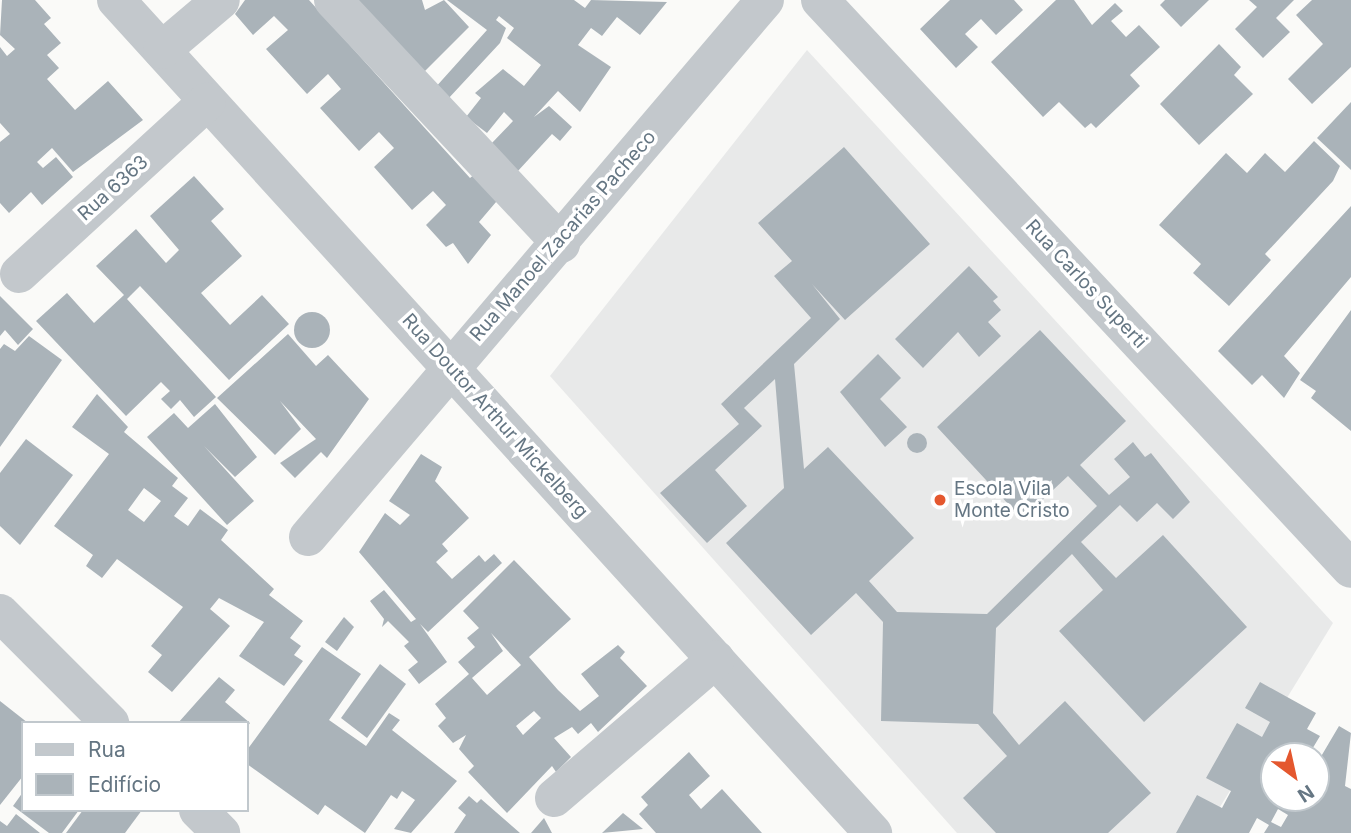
<!DOCTYPE html>
<html>
<head>
<meta charset="utf-8">
<style>
	body { margin:0 }
	#map { position:relative; width:1351px; height:833px; overflow:hidden; background:#fafaf8; font-family:Inter,sans-serif }
	div>[style] { position:absolute }
	[style*='--x'] { left:calc(var(--x)*1px); top:calc(var(--y)*1px); width:calc(var(--w)*1px); rotate:calc(var(--a)*1deg) }
	.built>* { inset:0; background:#e8e9e9 }
	.building>* { inset:0; background:#aab3b9 }
	.round { border-radius:50% }
	.minor>* { height:38px; margin:-19px; padding:0 19px; transform-origin:19px; border-radius:19px; background:#c3c8cc }
	.dots>* { width:19px; height:19px; translate:-50% -50%; box-sizing:border-box; border:4px solid #fff; border-radius:50% }
	span { translate:-50% -50%; white-space:nowrap; text-align:center; line-height:1.15; -webkit-text-stroke:7px #fff; paint-order:stroke }
	.street-label { font-size:19px; color:#657683 }
	.poi-label { font-size:19px; color:#657683 }
	.left { translate:0 -50%; text-align:left }
	.legend { position:absolute; left:21px; top:721px; width:228px; height:91px; box-sizing:border-box; background:#fff; border:2px solid #c1c8cd; margin:0; padding:9px 12px; list-style:none; font-size:21px; color:#657683 }
	.legend li { display:flex; align-items:center; gap:14px; height:35px }
	.legend b { width:35px; border:2px solid #c1c8cd }
	.north { position:absolute; left:1260px; top:742px; width:70px; height:70px; box-sizing:border-box; background:#fff; border:2px solid #c1c8cd; border-radius:50%; rotate:147deg; font-size:19px; font-weight:700; line-height:28px; text-align:center; color:#657683 }
	.north::after { content:''; display:block; margin:auto; width:24px; height:32px; background:#e4572e; clip-path:polygon(50% 0,100% 100%,50% 72%,0 100%) }
</style>
</head>
<body>
<div id="map">
	<div class="built">
		<div style="clip-path:polygon(807px 50px,1333px 623px,1204px 833px,957px 833px,550px 376px)"></div>
	</div>
	<div class="building">
		<div style="clip-path:polygon(2px 0,35px 0,51px 18px,44px 24px,61px 43px,47px 55px,59px 68px,47px 79px,75px 110px,108px 81px,143px 120px,73px 172px,52px 148px,37px 162px,43px 168px,56px 157px,73px 177px,42px 205px,31px 192px,9px 213px,0 203px,0 142px,10px 134px,0 123px,0 47px,7px 56px,15px 49px,0 35px)"></div>
		<div style="clip-path:polygon(245px 0,309px 0,470px 178px,480px 170px,502px 195px,479px 222px,491px 235px,468px 264px,453px 243px,446px 247px,426px 225px,446px 205px,433px 191px,412px 210px,374px 167px,394px 148px,379px 132px,359px 151px,320px 108px,341px 89px,328px 74px,307px 94px,266px 49px,288px 30px,274px 16px,253px 35px,235px 14px)"></div>
		<div style="clip-path:polygon(339px 0,422px 0,425px 10px,444px 0,469px 27px,424px 72px)"></div>
		<div style="clip-path:polygon(447px 0,574px 0,585px 8px,591px 0,667px 2px,640px 35px,617px 17px,602px 36px,591px 28px,578px 45px,611px 67px,580px 112px,558px 91px,534px 117px,549px 106px,572px 127px,560px 141px,552px 134px,517px 172px,490px 145px,513px 121px,504px 112px,487px 133px,466px 117px,481px 98px,475px 93px,503px 69px,524px 86px,541px 65px,507px 38px,514px 28px,499px 16px,496px 20px,506px 28px,500px 43px,447px 100px,434px 89px,487px 30px)"></div>
		<div style="clip-path:polygon(950px 0,1014px 0,1023px 10px,996px 35px,981px 19px,965px 34px,978px 47px,956px 68px,920px 29px)"></div>
		<div style="clip-path:polygon(1056px 0,1074px 0,1092px 25px,1115px 3px,1123px 11px,1111px 21px,1126px 37px,1139px 25px,1160px 47px,1130px 75px,1140px 86px,1096px 128px,1091px 123px,1085px 128px,1059px 102px,1043px 117px,991px 62px)"></div>
		<div style="clip-path:polygon(1165px 0,1209px 0,1181px 27px,1160px 5px)"></div>
		<div style="clip-path:polygon(1249px 0,1294px 0,1276px 18px,1290px 32px,1263px 58px,1235px 29px,1257px 7px)"></div>
		<div style="clip-path:polygon(1312px 0,1351px 0,1351px 67px,1312px 104px,1288px 79px,1323px 44px,1296px 15px)"></div>
		<div style="clip-path:polygon(1219px 44px,1241px 67px,1234px 75px,1253px 94px,1199px 145px,1160px 104px)"></div>
		<div style="clip-path:polygon(1351px 102px,1351px 170px,1317px 138px)"></div>
		<div style="clip-path:polygon(1314px 141px,1340px 166px,1333px 181px,1265px 254px,1271px 260px,1229px 306px,1193px 273px,1201px 264px,1159px 225px,1226px 153px,1247px 173px,1265px 153px,1285px 172px)"></div>
		<div style="clip-path:polygon(844px 147px,930px 244px,845px 320px,812px 284px,840px 319px,794px 364px,804px 469px,828px 447px,914px 538px,869px 581px,897px 612px,987px 614px,1097px 506px,1068px 476px,1022px 519px,937px 427px,1040px 330px,1126px 421px,1080px 465px,1109px 495px,1130px 477px,1114px 459px,1133px 442px,1145px 457px,1151px 453px,1190px 502px,1173px 519px,1157px 503px,1137px 522px,1120px 505px,1081px 542px,1116px 578px,1163px 535px,1247px 627px,1144px 722px,1059px 631px,1103px 590px,1072px 554px,996px 628px,993px 713px,1019px 745px,1065px 701px,1151px 793px,1108px 833px,996px 833px,963px 798px,1007px 756px,978px 724px,881px 721px,883px 622px,856px 593px,811px 635px,726px 543px,784px 488px,775px 379px,744px 408px,762px 426px,715px 470px,747px 506px,707px 543px,660px 493px,739px 424px,721px 404px,811px 318px,774px 276px,792px 261px,758px 223px)"></div>
		<div style="clip-path:polygon(194px 176px,224px 209px,211px 221px,242px 256px,201px 293px,230px 325px,262px 295px,289px 324px,229px 380px,140px 286px,127px 299px,216px 397px,194px 417px,180px 400px,171px 409px,161px 399px,170px 391px,161px 382px,126px 416px,36px 321px,67px 293px,94px 323px,124px 295px,96px 266px,136px 229px,166px 263px,179px 250px,150px 216px)"></div>
		<div style="clip-path:polygon(1351px 206px,1351px 277px,1284px 356px,1300px 373px,1284px 398px,1262px 375px,1252px 385px,1218px 351px)"></div>
		<div style="clip-path:polygon(969px 266px,998px 297px,993px 301px,1001px 310px,988px 322px,1001px 336px,979px 357px,958px 332px,923px 368px,895px 339px)"></div>
		<div style="clip-path:polygon(0 296px,33px 329px,18px 345px,5px 330px,0 336px)"></div>
		<div style="clip-path:polygon(1351px 310px,1351px 431px,1311px 398px,1316px 391px,1300px 380px)"></div>
		<div class="round" style="left:294px;top:312px;width:36px;height:36px"></div>
		<div style="clip-path:polygon(288px 334px,316px 366px,328px 355px,369px 399px,327px 458px,321px 452px,295px 478px,280px 463px,316px 439px,280px 401px,301px 429px,275px 455px,217px 398px)"></div>
		<div style="clip-path:polygon(29px 336px,62px 360px,0 447px,0 349px,4px 344px,15px 351px)"></div>
		<div style="clip-path:polygon(878px 354px,901px 378px,880px 399px,907px 427px,885px 447px,840px 392px)"></div>
		<div style="clip-path:polygon(evenodd,97px 394px,128px 427px,124px 432px,178px 478px,172px 486px,188px 498px,174px 516px,188px 526px,200px 509px,228px 530px,221px 540px,274px 589px,269px 595px,303px 621px,290px 638px,301px 646px,294px 655px,303px 661px,284px 686px,239px 656px,264px 622px,219px 598px,210px 609px,230px 626px,172px 692px,148px 672px,162px 655px,151px 646px,183px 607px,117px 559px,102px 578px,86px 566px,93px 555px,54px 526px,109px 454px,72px 427px,97px 394px,144px 488px,161px 501px,144px 522px,128px 510px,144px 488px)"></div>
		<div style="clip-path:polygon(215px 404px,257px 457px,235px 477px,204px 446px,254px 501px,227px 525px,147px 437px,174px 413px,188px 428px)"></div>
		<div class="round" style="left:907px;top:433px;width:20px;height:20px"></div>
		<div style="clip-path:polygon(26px 439px,73px 475px,20px 545px,0 526px,0 473px)"></div>
		<div style="clip-path:polygon(421px 454px,442px 467px,435px 481px,469px 518px,442px 544px,448px 551px,436px 562px,452px 579px,479px 555px,485px 562px,494px 554px,502px 563px,428px 632px,420px 624px,447px 662px,419px 684px,408px 670px,418px 662px,404px 646px,409px 642px,388px 621px,382px 627px,384px 619px,370px 601px,384px 590px,411px 622px,416px 619px,359px 552px,385px 513px,400px 525px,410px 515px,389px 501px)"></div>
		<div style="clip-path:polygon(evenodd,514px 560px,571px 619px,529px 657px,558px 690px,580px 711px,599px 696px,581px 674px,618px 645px,625px 652px,620px 658px,647px 686px,598px 732px,591px 723px,578px 734px,572px 727px,554px 738px,571px 757px,556px 772px,552px 766px,507px 813px,468px 772px,474px 766px,459px 749px,466px 735px,453px 743px,438px 726px,446px 718px,435px 704px,469px 674px,458px 662px,475px 647px,467px 638px,479px 628px,463px 611px,514px 560px,491px 633px,521px 665px,487px 695px,472px 678px,503px 651px,491px 633px,514px 560px,534px 711px,541px 718px,523px 735px,516px 726px,534px 711px)"></div>
		<div style="clip-path:polygon(344px 617px,354px 627px,337px 651px,325px 642px)"></div>
		<div style="clip-path:polygon(322px 647px,361px 674px,329px 720px,366px 746px,389px 713px,400px 720px,392px 730px,457px 781px,411px 833px,394px 829px,415px 800px,402px 791px,397px 799px,391px 795px,365px 833px,325px 805px,318px 815px,247px 764px,247px 750px)"></div>
		<div style="clip-path:polygon(380px 664px,406px 684px,367px 738px,341px 718px)"></div>
		<div style="clip-path:polygon(219px 677px,235px 690px,225px 702px,250px 723px,247px 727px,178px 723px)"></div>
		<div style="clip-path:polygon(evenodd,1260px 682px,1316px 713px,1307px 729px,1320px 736px,1308px 756px,1274px 756px,1269px 797px,1280px 804px,1284px 798px,1316px 798px,1316px 765px,1339px 726px,1351px 733px,1345px 786px,1351px 789px,1351px 833px,1264px 833px,1269px 825px,1257px 818px,1249px 833px,1176px 833px,1197px 795px,1222px 808px,1231px 791px,1206px 778px,1237px 723px,1262px 737px,1270px 722px,1245px 708px,1260px 682px,1278px 809px,1288px 815px,1281px 827px,1271px 822px,1278px 809px)"></div>
		<div style="clip-path:polygon(0 701px,28px 723px,23px 723px,23px 776px,0 805px)"></div>
		<div style="clip-path:polygon(689px 752px,710px 776px,689px 795px,701px 809px,722px 789px,762px 833px,656px 833px,639px 814px,648px 805px,641px 797px)"></div>
		<div style="clip-path:polygon(23px 792px,23px 810px,79px 810px,62px 833px,49px 833px,13px 806px)"></div>
		<div style="clip-path:polygon(469px 796px,477px 803px,481px 799px,520px 833px,454px 833px,466px 815px,458px 808px)"></div>
		<div style="clip-path:polygon(83px 810px,142px 810px,125px 833px,66px 833px)"></div>
		<div style="clip-path:polygon(623px 813px,643px 829px,602px 833px)"></div>
		<div style="clip-path:polygon(16px 814px,40px 833px,0 833px,0 821px,7px 826px)"></div>
		<div style="clip-path:polygon(544px 818px,552px 833px,531px 833px)"></div>
	</div>
	<div class="minor">
		<div style="--x:116;--y:0;--w:1126;--a:47.74"></div>
		<div style="--x:333;--y:0;--w:334;--a:46.9"></div>
		<div style="--x:820;--y:0;--w:778;--a:46.98"></div>
		<div style="--x:162;--y:50;--w:77;--a:-40.3"></div>
		<div style="--x:19;--y:274;--w:255;--a:-42.5"></div>
		<div style="--x:308;--y:537;--w:705;--a:-49.6"></div>
		<div style="--x:0;--y:613;--w:156;--a:45"></div>
		<div style="--x:554;--y:798;--w:213;--a:-40.6"></div>
		<div style="--x:198;--y:810;--w:33;--a:45"></div>
	</div>
	<div class="dots">
		<div style="left:940px;top:500px;background:#e4572e"></div>
	</div>
	<div class="street-label">
		<span style="left:113px;top:188px;rotate:-42deg">Rua 6363</span>
		<span style="left:563px;top:236px;rotate:-49deg">Rua Manoel Zacarias Pacheco</span>
		<span style="left:1086px;top:284px;rotate:47deg">Rua Carlos Superti</span>
		<span style="left:495px;top:416px;rotate:48deg">Rua Doutor Arthur Mickelberg</span>
	</div>
	<div class="poi-label">
		<span class="left" style="left:954px;top:500px">Escola Vila<br>Monte Cristo</span>
	</div>
	<ul class="legend">
	<li><b style="height:9px;background:#c3c8cc"></b>Rua</li>
	<li><b style="height:19px;background:#aab3b9"></b>Edifício</li>
	</ul>
	<div class="north">N</div>
</div>
</body>
</html>
